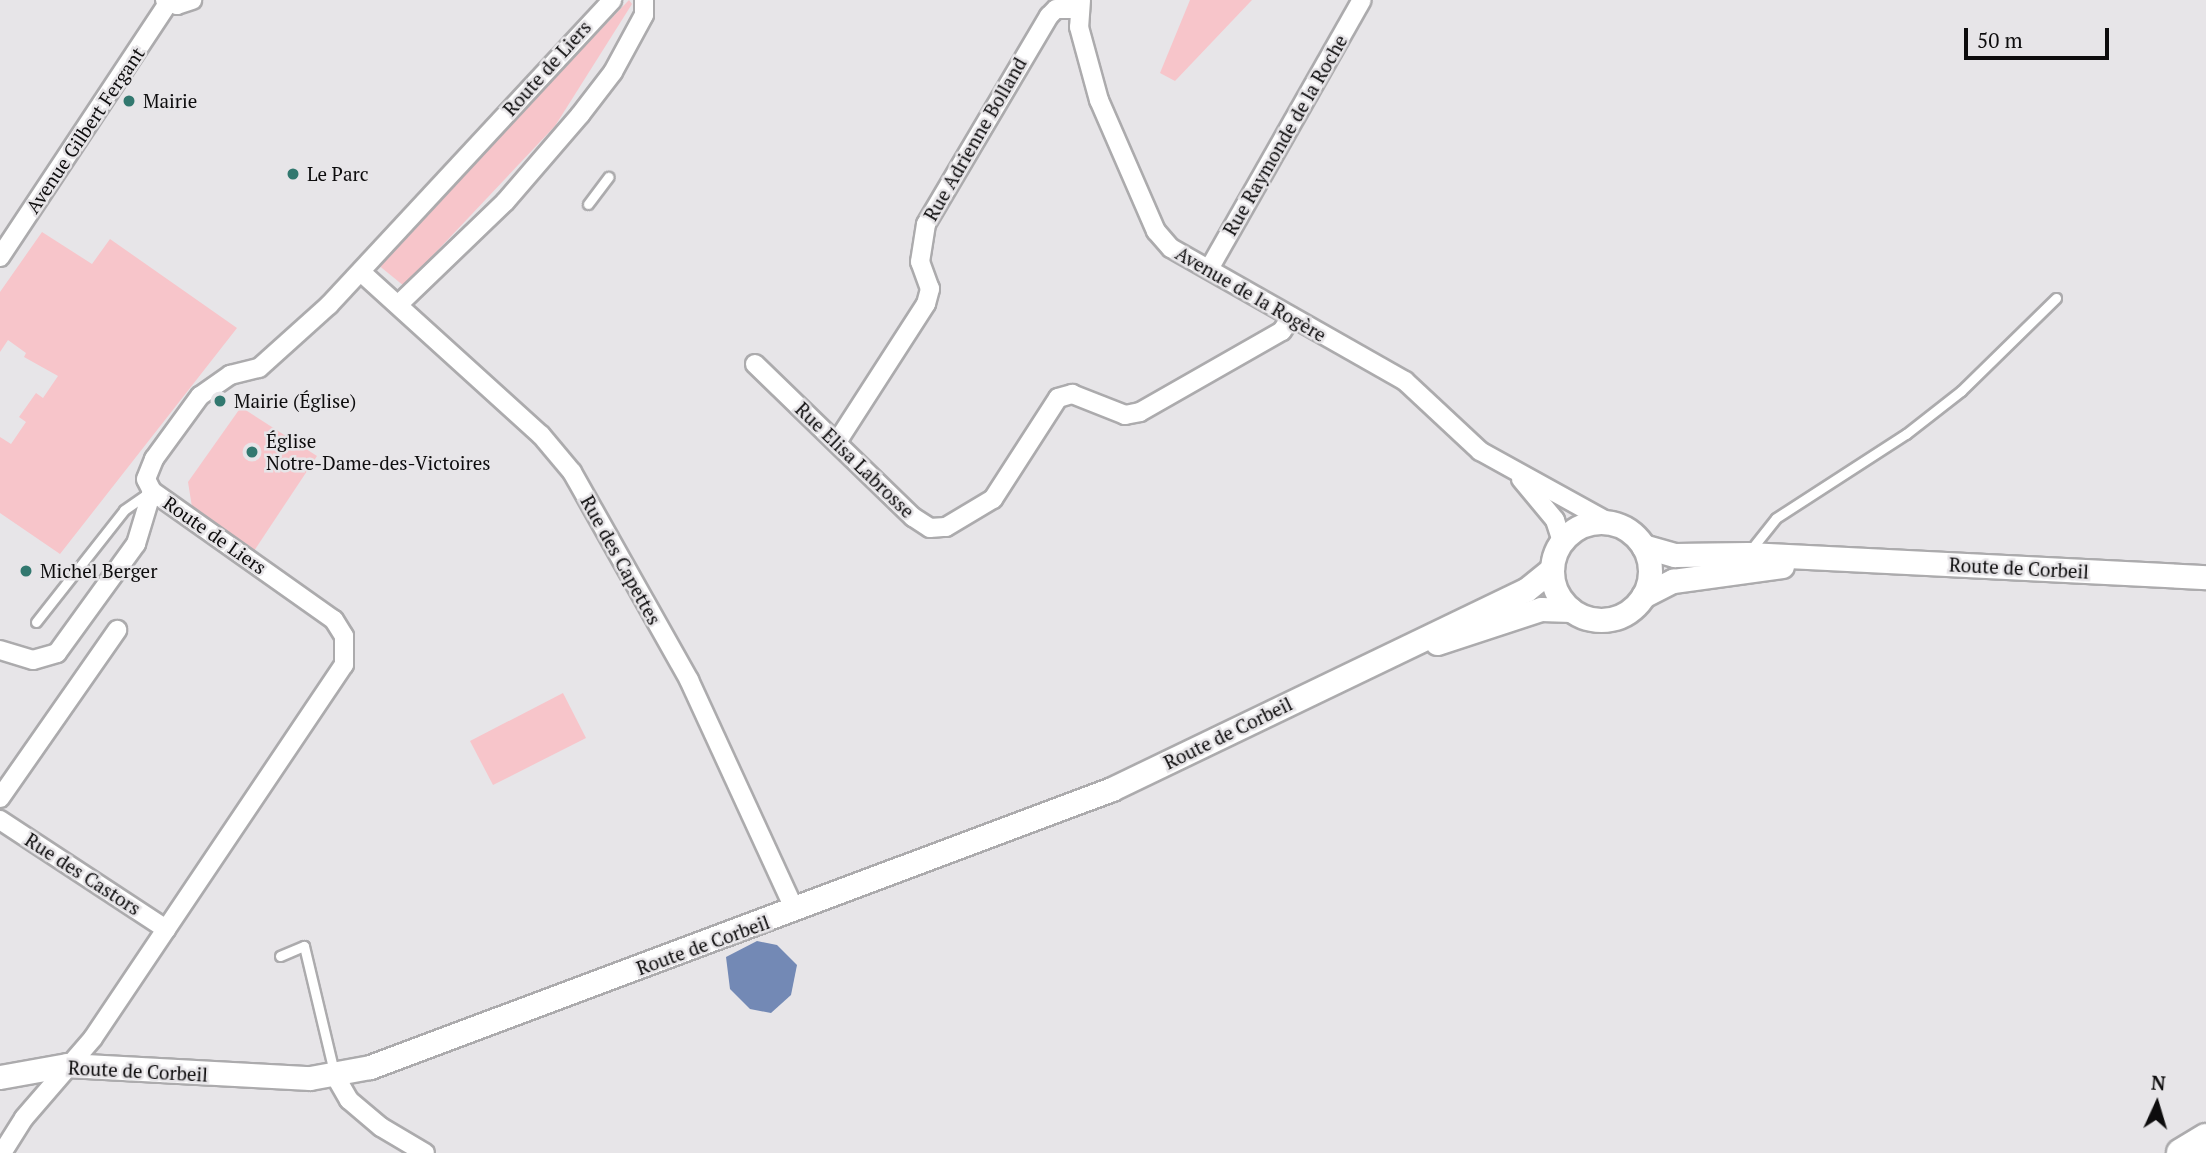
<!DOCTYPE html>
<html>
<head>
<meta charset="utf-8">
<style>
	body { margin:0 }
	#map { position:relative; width:2206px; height:1153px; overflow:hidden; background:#e7e5e8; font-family:"PT Serif",serif }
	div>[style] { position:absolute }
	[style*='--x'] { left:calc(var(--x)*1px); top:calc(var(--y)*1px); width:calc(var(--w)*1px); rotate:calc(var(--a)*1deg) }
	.green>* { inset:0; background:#f7c5ca }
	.water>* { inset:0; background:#7389b5 }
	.roads { filter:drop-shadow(2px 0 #acabad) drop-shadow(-2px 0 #acabad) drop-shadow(0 2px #acabad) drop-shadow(0 -2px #acabad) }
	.service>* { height:9px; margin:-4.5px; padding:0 4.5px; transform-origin:4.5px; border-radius:4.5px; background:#fff }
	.minor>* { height:18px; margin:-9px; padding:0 9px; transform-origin:9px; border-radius:9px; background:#fff }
	.tertiary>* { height:23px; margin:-11.5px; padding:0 11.5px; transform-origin:11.5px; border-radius:11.5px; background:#fff }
	.tertiary>.ring { margin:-11.5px; padding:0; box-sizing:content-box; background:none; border:23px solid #fff; border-radius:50% }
	.primary>* { height:28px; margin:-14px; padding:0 14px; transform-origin:14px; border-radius:14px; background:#fff }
	.dots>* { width:19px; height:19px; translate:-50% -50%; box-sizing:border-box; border:4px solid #e7e5e8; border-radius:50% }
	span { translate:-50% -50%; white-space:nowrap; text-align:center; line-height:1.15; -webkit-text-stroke:5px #e7e5e8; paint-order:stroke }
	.street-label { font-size:19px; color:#0d0c0d }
	.poi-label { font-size:19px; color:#0d0c0d }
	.left { translate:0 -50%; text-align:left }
	.north { position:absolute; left:2122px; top:1069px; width:70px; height:70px; -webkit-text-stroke:5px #e7e5e8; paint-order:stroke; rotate:4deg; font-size:19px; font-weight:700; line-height:28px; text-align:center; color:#0d0c0d }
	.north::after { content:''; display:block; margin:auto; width:24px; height:32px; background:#0d0c0d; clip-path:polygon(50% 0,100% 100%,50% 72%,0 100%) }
	.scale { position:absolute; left:1964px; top:28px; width:145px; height:32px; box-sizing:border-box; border:4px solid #0d0c0d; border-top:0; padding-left:9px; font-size:21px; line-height:24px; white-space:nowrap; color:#0d0c0d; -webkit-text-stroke:5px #e7e5e8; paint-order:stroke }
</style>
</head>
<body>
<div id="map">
	<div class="green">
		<div style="clip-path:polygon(629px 0,632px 4px,555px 126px,404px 286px,377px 264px)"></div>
		<div style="clip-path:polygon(1190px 0,1252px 0,1175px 81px,1160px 73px)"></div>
		<div style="clip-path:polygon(42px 232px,92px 264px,110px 239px,237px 328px,60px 554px,0 513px,0 437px,11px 444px,26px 422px,19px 417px,36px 393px,43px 398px,58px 376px,24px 357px,26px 353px,8px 340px,0 352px,0 292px)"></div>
		<div style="clip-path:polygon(241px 407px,317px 456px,254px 551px,192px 507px,188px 482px)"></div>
		<div style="clip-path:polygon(563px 693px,586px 738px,493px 785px,470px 741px)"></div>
	</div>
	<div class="water">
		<div style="clip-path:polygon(757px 941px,777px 945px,797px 965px,791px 995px,771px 1013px,750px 1009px,730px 989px,726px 957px)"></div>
	</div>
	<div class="roads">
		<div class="service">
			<div style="--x:588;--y:204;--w:34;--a:-53"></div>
			<div style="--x:1749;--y:552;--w:43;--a:-51.5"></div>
			<div style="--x:1776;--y:518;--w:155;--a:-32.9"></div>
			<div style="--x:1906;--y:434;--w:70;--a:-38"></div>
			<div style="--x:1961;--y:391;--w:133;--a:-44.4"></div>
			<div style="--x:36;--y:622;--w:142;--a:-51.8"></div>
			<div style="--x:124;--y:510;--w:33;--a:-35"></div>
			<div style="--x:280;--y:956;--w:26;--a:-23"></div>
			<div style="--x:304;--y:946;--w:130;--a:76.6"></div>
		</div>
		<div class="minor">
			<div style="--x:165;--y:0;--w:13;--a:23"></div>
			<div style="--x:177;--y:5;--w:16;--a:-18"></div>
			<div style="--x:1081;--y:0;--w:27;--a:94"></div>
			<div style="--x:1079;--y:27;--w:76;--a:74.7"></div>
			<div style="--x:1099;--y:100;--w:143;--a:66.5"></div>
			<div style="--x:1156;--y:231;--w:23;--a:49"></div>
			<div style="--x:1171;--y:248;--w:269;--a:29.6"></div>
			<div style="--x:1405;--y:381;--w:103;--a:43"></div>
			<div style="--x:1480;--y:451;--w:149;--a:29"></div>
			<div style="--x:0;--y:257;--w:305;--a:-56.5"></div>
			<div style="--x:1209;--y:269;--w:309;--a:-60.4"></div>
			<div style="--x:361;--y:272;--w:243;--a:42.2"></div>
			<div style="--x:541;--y:435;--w:48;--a:50"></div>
			<div style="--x:572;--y:472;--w:239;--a:60.6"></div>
			<div style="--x:689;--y:680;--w:253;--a:65.3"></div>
			<div style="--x:400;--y:303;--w:146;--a:-43.9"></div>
			<div style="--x:505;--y:202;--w:115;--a:-49.2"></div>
			<div style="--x:580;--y:115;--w:54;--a:-52.5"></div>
			<div style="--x:613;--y:72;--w:65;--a:-61.5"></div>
			<div style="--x:644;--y:15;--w:15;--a:-90"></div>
			<div style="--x:755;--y:364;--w:220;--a:44.1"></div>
			<div style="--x:913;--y:517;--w:20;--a:33"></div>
			<div style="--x:930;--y:528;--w:16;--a:-4"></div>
			<div style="--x:946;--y:527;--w:55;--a:-30.8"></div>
			<div style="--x:993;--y:499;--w:120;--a:-57.2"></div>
			<div style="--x:1058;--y:398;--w:15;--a:-16"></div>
			<div style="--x:1072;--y:394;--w:57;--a:21.6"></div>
			<div style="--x:1125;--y:415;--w:15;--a:-11"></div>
			<div style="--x:1140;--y:412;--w:163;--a:-29.7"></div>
			<div style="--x:1282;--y:331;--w:17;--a:-57"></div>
			<div style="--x:837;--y:442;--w:164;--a:-57.2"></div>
			<div style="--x:926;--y:304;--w:16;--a:-75"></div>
			<div style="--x:930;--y:289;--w:29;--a:-110"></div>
			<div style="--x:920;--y:262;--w:38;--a:-81"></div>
			<div style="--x:926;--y:224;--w:242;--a:-59.4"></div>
			<div style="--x:1049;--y:16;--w:10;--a:-45"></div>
			<div style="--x:1056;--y:9;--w:23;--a:0"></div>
			<div style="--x:1521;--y:479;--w:53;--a:50.3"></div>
			<div style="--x:1555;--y:520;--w:22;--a:72"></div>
			<div style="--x:0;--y:650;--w:34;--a:17"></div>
			<div style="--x:33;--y:660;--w:25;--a:-16"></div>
			<div style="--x:57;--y:653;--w:135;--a:-54.1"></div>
			<div style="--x:136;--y:544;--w:55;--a:-73.2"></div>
			<div style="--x:0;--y:798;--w:205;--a:-55.1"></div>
			<div style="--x:0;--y:820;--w:199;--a:33.3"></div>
			<div style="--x:334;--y:1074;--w:30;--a:60"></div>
			<div style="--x:349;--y:1100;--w:42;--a:40.2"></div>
			<div style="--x:381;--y:1127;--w:51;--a:30.6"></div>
			<div style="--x:2;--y:1153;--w:41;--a:-57.8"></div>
			<div style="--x:24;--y:1118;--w:106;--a:-49.2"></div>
			<div style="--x:93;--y:1038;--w:450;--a:-56.1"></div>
			<div style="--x:344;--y:665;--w:29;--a:-90"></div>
			<div style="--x:344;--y:636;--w:19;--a:-122"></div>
			<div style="--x:334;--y:620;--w:223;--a:-144.7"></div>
			<div style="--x:152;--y:491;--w:13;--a:-117"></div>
			<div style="--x:146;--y:479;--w:22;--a:-68"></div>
			<div style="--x:154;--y:459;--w:78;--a:-53.9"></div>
			<div style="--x:200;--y:396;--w:37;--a:-35"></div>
			<div style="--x:230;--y:375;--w:30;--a:-14"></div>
			<div style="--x:259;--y:368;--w:94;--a:-42"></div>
			<div style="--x:329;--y:305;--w:416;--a:-47.1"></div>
		</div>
		<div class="tertiary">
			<div class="ring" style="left:1552px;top:522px;width:75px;height:75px"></div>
			<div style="--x:1643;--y:546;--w:33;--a:16"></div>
			<div style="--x:1675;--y:555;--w:73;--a:-0.8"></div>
			<div style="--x:1748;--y:554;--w:459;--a:2.9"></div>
			<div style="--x:1643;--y:596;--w:34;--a:-27"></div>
			<div style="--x:1673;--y:581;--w:110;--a:-7.8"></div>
			<div style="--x:1437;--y:643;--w:109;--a:-18.1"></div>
			<div style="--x:1541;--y:609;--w:30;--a:2"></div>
			<div style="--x:0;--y:1077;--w:68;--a:-10.2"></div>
			<div style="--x:67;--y:1065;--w:243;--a:3.1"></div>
			<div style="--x:310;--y:1078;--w:61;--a:-10.4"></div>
			<div style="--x:370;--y:1067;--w:792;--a:-20.54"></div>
			<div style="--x:1112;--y:789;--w:459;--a:-25.7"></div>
			<div style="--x:1526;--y:590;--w:33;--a:-39"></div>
		</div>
		<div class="primary">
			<div style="--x:2181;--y:1153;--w:29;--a:-31"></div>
		</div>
	</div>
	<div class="dots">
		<div style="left:129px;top:101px;background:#32786f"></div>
		<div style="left:293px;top:174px;background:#32786f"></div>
		<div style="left:220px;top:401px;background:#32786f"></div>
		<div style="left:252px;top:452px;background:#32786f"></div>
		<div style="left:26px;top:571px;background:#32786f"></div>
	</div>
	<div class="street-label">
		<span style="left:547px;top:68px;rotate:-48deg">Route de Liers</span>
		<span style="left:85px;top:130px;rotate:-56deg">Avenue Gilbert Fergant</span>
		<span style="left:1285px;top:135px;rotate:-60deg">Rue Raymonde de la Roche</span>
		<span style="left:975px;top:139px;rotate:-60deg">Rue Adrienne Bolland</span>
		<span style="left:1251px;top:294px;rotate:30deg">Avenue de la Rogère</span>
		<span style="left:855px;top:460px;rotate:44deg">Rue Elisa Labrosse</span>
		<span style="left:215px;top:535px;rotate:35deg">Route de Liers</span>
		<span style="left:621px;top:560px;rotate:61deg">Rue des Capettes</span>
		<span style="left:2019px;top:568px;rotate:3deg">Route de Corbeil</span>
		<span style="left:1228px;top:733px;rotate:-26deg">Route de Corbeil</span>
		<span style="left:83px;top:874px;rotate:33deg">Rue des Castors</span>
		<span style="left:703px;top:945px;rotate:-20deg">Route de Corbeil</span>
		<span style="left:138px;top:1071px;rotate:3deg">Route de Corbeil</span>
	</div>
	<div class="poi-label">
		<span class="left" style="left:143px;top:101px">Mairie</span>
		<span class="left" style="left:307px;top:174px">Le Parc</span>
		<span class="left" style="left:234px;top:401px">Mairie (Église)</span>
		<span class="left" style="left:266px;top:452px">Église<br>Notre-Dame-des-Victoires</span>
		<span class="left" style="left:40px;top:571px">Michel Berger</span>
	</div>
	<div class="north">N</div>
	<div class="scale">50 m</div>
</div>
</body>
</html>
